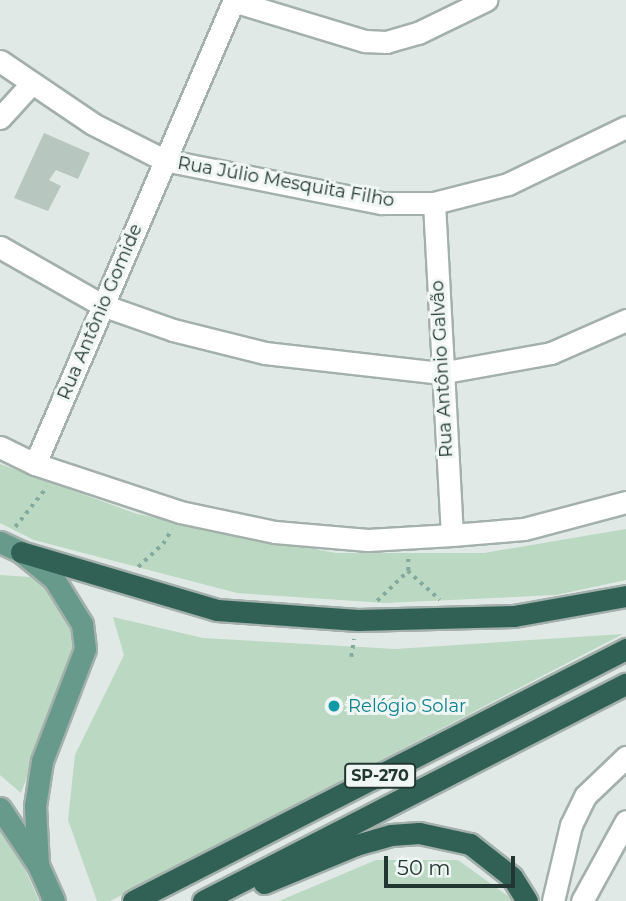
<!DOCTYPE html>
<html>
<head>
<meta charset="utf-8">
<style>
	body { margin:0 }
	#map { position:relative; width:626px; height:901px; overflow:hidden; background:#e0e9e5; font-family:Montserrat,sans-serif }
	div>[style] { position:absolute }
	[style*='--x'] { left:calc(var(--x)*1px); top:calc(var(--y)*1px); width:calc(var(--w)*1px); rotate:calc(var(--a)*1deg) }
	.green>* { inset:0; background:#bad8c2 }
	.building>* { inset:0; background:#b8c6c0 }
	.path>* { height:3.5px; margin-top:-1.75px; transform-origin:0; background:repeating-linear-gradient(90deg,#83aa9c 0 3.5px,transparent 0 8.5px) }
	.roads { filter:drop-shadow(2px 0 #a3b0ab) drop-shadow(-2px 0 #a3b0ab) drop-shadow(0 2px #a3b0ab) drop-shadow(0 -2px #a3b0ab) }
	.minor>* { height:21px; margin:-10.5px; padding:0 10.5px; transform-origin:10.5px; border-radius:10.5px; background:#fff }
	.major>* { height:21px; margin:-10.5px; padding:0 10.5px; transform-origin:10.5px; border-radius:10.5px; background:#689a8c }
	.highway>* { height:21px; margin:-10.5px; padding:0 10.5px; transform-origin:10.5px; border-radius:10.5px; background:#316155 }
	.dots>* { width:19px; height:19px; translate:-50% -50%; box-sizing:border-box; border:4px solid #f0f6f3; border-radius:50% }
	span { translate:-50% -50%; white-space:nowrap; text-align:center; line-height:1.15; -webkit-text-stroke:6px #f0f6f3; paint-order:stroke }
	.shield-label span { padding:2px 5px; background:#f0f6f3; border:2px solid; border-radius:5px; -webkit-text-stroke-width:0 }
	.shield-label { font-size:16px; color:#223731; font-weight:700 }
	.street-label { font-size:18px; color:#223731 }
	.culture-label { font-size:18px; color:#0d838f }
	.left { translate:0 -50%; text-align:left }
	.scale { position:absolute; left:384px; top:856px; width:131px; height:32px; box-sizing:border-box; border:4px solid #223731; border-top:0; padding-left:9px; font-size:21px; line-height:24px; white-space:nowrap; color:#223731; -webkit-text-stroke:5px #f0f6f3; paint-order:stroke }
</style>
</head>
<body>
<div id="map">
	<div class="green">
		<div style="clip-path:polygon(0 464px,137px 514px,336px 553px,484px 553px,626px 529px,626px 580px,556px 595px,385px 603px,237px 593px,34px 540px,0 523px)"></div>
		<div style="clip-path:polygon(0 575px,30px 577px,60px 597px,74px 622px,76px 648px,21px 793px,0 775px)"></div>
		<div style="clip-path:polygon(113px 617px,203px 638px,396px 649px,623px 634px,110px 901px,97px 901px,68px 820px,75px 755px,124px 655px)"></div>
		<div style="clip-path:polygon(0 812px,39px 901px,0 901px)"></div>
		<div style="clip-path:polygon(376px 860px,458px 860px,515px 901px,279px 901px)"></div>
	</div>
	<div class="building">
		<div style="clip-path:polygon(44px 133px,90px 153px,78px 179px,56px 170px,49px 180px,61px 186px,48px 211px,14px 198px)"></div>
	</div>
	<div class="path">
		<div style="--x:15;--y:527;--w:51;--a:-51.3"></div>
		<div style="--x:138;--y:567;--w:34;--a:-43"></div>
		<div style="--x:163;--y:544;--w:17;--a:-59"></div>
		<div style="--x:408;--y:571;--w:16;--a:-90"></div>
		<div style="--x:377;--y:601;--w:43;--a:-44.1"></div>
		<div style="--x:408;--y:571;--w:43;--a:42.2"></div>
		<div style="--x:351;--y:657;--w:18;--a:-81"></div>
	</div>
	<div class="roads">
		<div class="minor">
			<div style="--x:233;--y:1;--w:138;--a:16.9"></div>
			<div style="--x:365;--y:41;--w:21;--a:3"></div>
			<div style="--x:386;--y:42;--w:33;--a:-16"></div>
			<div style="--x:418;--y:33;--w:76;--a:-25.9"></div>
			<div style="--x:0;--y:61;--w:112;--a:34.1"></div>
			<div style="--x:93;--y:124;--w:80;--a:26.9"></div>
			<div style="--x:164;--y:160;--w:222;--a:11.2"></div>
			<div style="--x:382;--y:203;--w:52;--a:0"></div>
			<div style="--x:434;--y:203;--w:76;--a:-14.4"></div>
			<div style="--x:508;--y:184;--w:131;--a:-25.8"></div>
			<div style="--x:0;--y:118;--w:47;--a:-47.6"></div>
			<div style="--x:434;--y:203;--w:332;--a:86.9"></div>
			<div style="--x:0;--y:247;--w:117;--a:29.6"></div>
			<div style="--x:102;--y:305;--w:75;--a:19.4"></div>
			<div style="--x:173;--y:330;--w:95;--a:14"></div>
			<div style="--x:265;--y:353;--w:176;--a:6.5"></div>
			<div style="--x:440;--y:373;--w:113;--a:-10.2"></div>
			<div style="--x:551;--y:353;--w:82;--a:-23.7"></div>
			<div style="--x:0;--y:447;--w:39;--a:26"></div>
			<div style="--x:35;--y:464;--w:153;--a:18.3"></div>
			<div style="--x:180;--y:512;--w:97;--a:11.9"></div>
			<div style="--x:275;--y:532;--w:93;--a:4.9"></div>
			<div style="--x:368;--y:540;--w:84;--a:-3.4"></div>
			<div style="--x:452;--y:535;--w:72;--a:-4.8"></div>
			<div style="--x:524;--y:529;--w:106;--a:-14.8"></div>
			<div style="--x:35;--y:464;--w:505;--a:-66.79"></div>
			<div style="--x:553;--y:901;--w:78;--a:-76.7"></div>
			<div style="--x:571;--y:825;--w:32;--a:-64"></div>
			<div style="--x:585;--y:796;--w:57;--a:-43.6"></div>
			<div style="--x:582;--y:901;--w:91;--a:-61.2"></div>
		</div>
		<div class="major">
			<div style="--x:0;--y:542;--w:23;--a:25"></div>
			<div style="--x:21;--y:552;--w:43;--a:39.3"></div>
			<div style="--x:54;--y:579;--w:53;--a:58.1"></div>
			<div style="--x:82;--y:624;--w:25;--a:83"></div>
			<div style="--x:85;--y:649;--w:120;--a:111"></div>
			<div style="--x:42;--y:761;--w:46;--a:98.8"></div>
			<div style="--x:35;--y:806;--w:59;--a:87.1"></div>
			<div style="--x:0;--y:808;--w:69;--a:56.3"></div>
			<div style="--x:38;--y:865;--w:39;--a:66"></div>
		</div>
		<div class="highway">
			<div style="--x:21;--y:552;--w:204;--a:16.5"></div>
			<div style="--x:217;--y:610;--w:141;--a:4.1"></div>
			<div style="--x:358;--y:620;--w:156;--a:-1.5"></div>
			<div style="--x:514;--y:616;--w:114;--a:-10.1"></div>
			<div style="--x:264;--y:883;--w:100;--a:-22.4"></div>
			<div style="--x:356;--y:845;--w:36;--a:-16"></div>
			<div style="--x:391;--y:835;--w:28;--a:-4"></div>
			<div style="--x:419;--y:833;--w:52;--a:12.2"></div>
			<div style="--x:470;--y:844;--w:53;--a:38.2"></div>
			<div style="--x:512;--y:877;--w:28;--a:58"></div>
			<div style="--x:133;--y:901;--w:554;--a:-27.07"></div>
			<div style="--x:203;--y:901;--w:475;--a:-27.2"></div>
		</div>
	</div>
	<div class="dots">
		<div style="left:334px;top:706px;background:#0f9aa8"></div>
	</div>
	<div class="shield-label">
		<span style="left:380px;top:776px">SP-270</span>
	</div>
	<div class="street-label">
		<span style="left:286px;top:182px;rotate:10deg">Rua Júlio Mesquita Filho</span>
		<span style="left:100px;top:312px;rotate:-67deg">Rua Antônio Gomide</span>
		<span style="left:442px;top:369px;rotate:-93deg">Rua Antônio Galvão</span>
	</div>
	<div class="culture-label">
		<span class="left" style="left:348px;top:706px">Relógio Solar</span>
	</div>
	<div class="scale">50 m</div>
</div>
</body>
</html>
